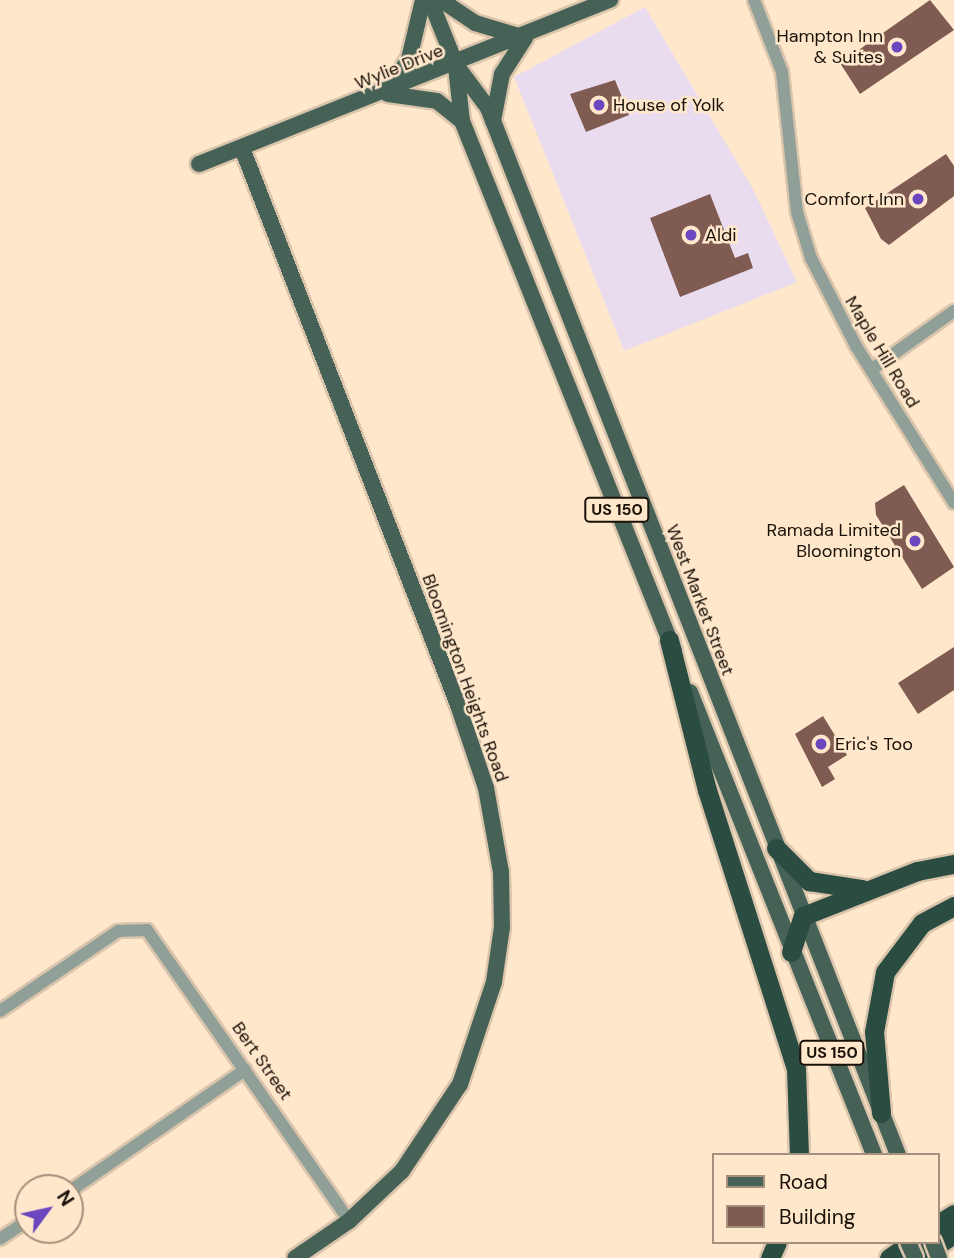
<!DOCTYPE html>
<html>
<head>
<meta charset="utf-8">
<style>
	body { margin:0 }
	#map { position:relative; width:954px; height:1258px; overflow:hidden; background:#ffe7cb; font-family:"DM Sans",sans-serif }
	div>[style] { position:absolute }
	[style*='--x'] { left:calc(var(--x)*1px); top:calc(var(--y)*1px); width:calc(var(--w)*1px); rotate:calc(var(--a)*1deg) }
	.commercial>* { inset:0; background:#eadcef }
	.building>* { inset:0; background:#7f5b52 }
	.roads { filter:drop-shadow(2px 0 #dac5ac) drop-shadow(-2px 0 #dac5ac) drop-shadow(0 2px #dac5ac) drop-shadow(0 -2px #dac5ac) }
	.minor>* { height:12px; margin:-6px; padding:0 6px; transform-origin:6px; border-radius:6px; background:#90a099 }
	.major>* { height:16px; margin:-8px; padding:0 8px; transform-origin:8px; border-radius:8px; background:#466257 }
	.highway>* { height:19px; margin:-9.5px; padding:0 9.5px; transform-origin:9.5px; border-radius:9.5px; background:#2b4c40 }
	.bridges { filter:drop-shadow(2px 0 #dac5ac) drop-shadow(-2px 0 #dac5ac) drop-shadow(0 2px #dac5ac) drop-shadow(0 -2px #dac5ac) }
	.major-bridge>* { height:16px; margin:-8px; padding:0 8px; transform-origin:8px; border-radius:8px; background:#466257 }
	.dots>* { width:19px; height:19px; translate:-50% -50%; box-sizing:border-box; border:4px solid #ffe7cb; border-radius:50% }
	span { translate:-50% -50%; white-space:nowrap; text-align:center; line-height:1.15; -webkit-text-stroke:5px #ffe7cb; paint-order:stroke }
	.shield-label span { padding:2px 5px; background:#ffe7cb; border:2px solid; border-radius:5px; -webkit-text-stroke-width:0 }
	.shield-label { font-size:16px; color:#1a1108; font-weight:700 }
	.poi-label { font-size:18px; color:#1a1108 }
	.right { translate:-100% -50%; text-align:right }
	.left { translate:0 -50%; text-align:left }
	.street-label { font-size:18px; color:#1a1108 }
	.legend { position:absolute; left:712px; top:1153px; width:228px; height:91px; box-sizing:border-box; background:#ffe7cb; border:2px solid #a3917d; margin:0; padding:9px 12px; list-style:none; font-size:21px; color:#1a1108 }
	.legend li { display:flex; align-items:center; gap:14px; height:35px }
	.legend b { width:35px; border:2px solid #a3917d }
	.north { position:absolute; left:14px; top:1174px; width:70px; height:70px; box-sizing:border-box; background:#ffe7cb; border:2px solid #a3917d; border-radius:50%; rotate:57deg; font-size:19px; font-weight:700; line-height:28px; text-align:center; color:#1a1108 }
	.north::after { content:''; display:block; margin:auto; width:24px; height:32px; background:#6b46be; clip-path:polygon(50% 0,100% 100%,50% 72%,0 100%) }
</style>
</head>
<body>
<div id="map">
	<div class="commercial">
		<div style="clip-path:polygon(645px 7px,753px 189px,797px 282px,624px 351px,514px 77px)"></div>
	</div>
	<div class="building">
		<div style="clip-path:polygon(930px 0,954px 30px,860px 94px,840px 63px)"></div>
		<div style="clip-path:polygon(615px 80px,629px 115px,586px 132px,570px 94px)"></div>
		<div style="clip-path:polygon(946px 154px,954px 166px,954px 196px,889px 245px,881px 239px,865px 208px)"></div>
		<div style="clip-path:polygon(710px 194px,735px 258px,748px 253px,753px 268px,680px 297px,650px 218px)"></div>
		<div style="clip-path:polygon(904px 485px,954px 567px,922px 589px,876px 515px,875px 503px)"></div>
		<div style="clip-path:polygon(954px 647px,954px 690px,918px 714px,898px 683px)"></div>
		<div style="clip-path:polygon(823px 716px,847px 755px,828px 767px,835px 779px,822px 787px,795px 734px)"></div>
	</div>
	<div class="roads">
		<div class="minor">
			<div style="--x:754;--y:0;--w:77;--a:68.7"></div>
			<div style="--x:782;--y:72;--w:141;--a:83.9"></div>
			<div style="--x:797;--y:212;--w:48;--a:73.1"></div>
			<div style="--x:811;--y:258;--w:99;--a:62.9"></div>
			<div style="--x:856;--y:346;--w:185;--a:58"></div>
			<div style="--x:871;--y:370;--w:102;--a:-35.4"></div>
			<div style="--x:0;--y:1011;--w:143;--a:-34.1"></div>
			<div style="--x:118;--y:931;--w:29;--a:-2"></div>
			<div style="--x:147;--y:930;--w:354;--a:55.2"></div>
			<div style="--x:70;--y:1191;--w:213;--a:-34.7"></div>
			<div style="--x:0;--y:1239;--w:34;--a:-34"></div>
		</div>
		<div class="major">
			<div style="--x:430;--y:0;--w:70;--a:68.2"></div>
			<div style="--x:456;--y:65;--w:54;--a:53.3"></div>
			<div style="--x:488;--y:108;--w:1124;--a:68.61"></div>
			<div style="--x:441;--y:0;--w:41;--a:34.1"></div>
			<div style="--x:475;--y:23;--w:52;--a:16.7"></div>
			<div style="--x:456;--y:67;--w:54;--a:83.7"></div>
			<div style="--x:462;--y:121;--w:571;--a:68.2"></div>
			<div style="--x:386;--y:93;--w:41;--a:-55.9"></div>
			<div style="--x:409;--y:59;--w:61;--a:-76.7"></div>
			<div style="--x:388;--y:94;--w:49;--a:8.1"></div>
			<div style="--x:437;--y:101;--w:32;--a:39"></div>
			<div style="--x:493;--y:121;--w:48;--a:-79.2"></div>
			<div style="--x:502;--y:74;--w:43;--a:-57.4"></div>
			<div style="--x:242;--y:148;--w:597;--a:68.8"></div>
			<div style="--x:458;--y:705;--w:88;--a:71.4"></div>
			<div style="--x:486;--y:788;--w:85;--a:79.9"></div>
			<div style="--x:501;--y:872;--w:55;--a:89"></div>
			<div style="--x:502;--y:927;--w:56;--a:98.3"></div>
			<div style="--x:494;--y:982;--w:108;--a:108.4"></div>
			<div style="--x:460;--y:1084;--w:105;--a:123.7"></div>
			<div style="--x:402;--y:1171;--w:73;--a:136.7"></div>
			<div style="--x:349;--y:1221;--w:65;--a:145.6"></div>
			<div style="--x:199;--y:164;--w:443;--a:-21.8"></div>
			<div style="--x:690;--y:692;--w:498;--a:68.3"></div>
		</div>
		<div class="highway">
			<div style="--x:669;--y:640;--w:155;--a:75.8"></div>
			<div style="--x:707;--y:790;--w:293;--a:72.3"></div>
			<div style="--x:796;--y:1069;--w:86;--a:88"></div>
			<div style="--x:776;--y:848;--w:47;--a:45"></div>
			<div style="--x:809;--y:881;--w:54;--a:8.6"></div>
			<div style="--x:791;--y:952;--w:38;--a:-72"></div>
			<div style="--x:803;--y:916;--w:123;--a:-21.5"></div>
			<div style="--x:917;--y:871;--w:38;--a:-11"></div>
			<div style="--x:881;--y:1113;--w:81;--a:-94.9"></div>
			<div style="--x:874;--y:1032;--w:61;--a:-79.6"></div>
			<div style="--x:885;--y:972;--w:61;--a:-52.9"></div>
			<div style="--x:922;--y:923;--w:36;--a:-28"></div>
			<div style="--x:938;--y:1224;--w:19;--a:-32"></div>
			<div style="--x:770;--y:1258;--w:17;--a:-66"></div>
			<div style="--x:889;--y:1258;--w:28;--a:-35"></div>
			<div style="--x:917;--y:1258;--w:44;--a:-33"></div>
		</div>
	</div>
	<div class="bridges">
		<div class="major-bridge">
			<div style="--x:908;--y:1242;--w:17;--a:66"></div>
			<div style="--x:933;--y:1242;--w:17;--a:69"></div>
		</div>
	</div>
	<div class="dots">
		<div style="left:897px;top:47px;background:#6b46be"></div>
		<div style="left:599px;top:105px;background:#6b46be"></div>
		<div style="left:918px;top:199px;background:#6b46be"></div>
		<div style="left:691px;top:235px;background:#6b46be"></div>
		<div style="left:915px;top:541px;background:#6b46be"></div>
		<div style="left:821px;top:744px;background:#6b46be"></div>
	</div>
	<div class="shield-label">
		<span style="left:617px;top:510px">US 150</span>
		<span style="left:832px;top:1053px">US 150</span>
	</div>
	<div class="poi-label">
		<span class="right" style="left:883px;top:47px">Hampton Inn<br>&amp; Suites</span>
		<span class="left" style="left:613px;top:105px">House of Yolk</span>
		<span class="right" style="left:904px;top:199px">Comfort Inn</span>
		<span class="left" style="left:705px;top:235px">Aldi</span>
		<span class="right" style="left:901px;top:541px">Ramada Limited<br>Bloomington</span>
		<span class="left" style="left:835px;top:744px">Eric's Too</span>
	</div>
	<div class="street-label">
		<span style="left:399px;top:67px;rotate:-22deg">Wylie Drive</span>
		<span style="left:882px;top:352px;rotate:59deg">Maple Hill Road</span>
		<span style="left:700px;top:600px;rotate:69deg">West Market Street</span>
		<span style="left:465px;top:678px;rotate:70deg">Bloomington Heights Road</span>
		<span style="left:262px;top:1061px;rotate:55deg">Bert Street</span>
	</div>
	<ul class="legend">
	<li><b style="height:9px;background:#466257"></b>Road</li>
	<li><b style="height:19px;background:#7f5b52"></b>Building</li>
	</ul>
	<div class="north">N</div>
</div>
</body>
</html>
